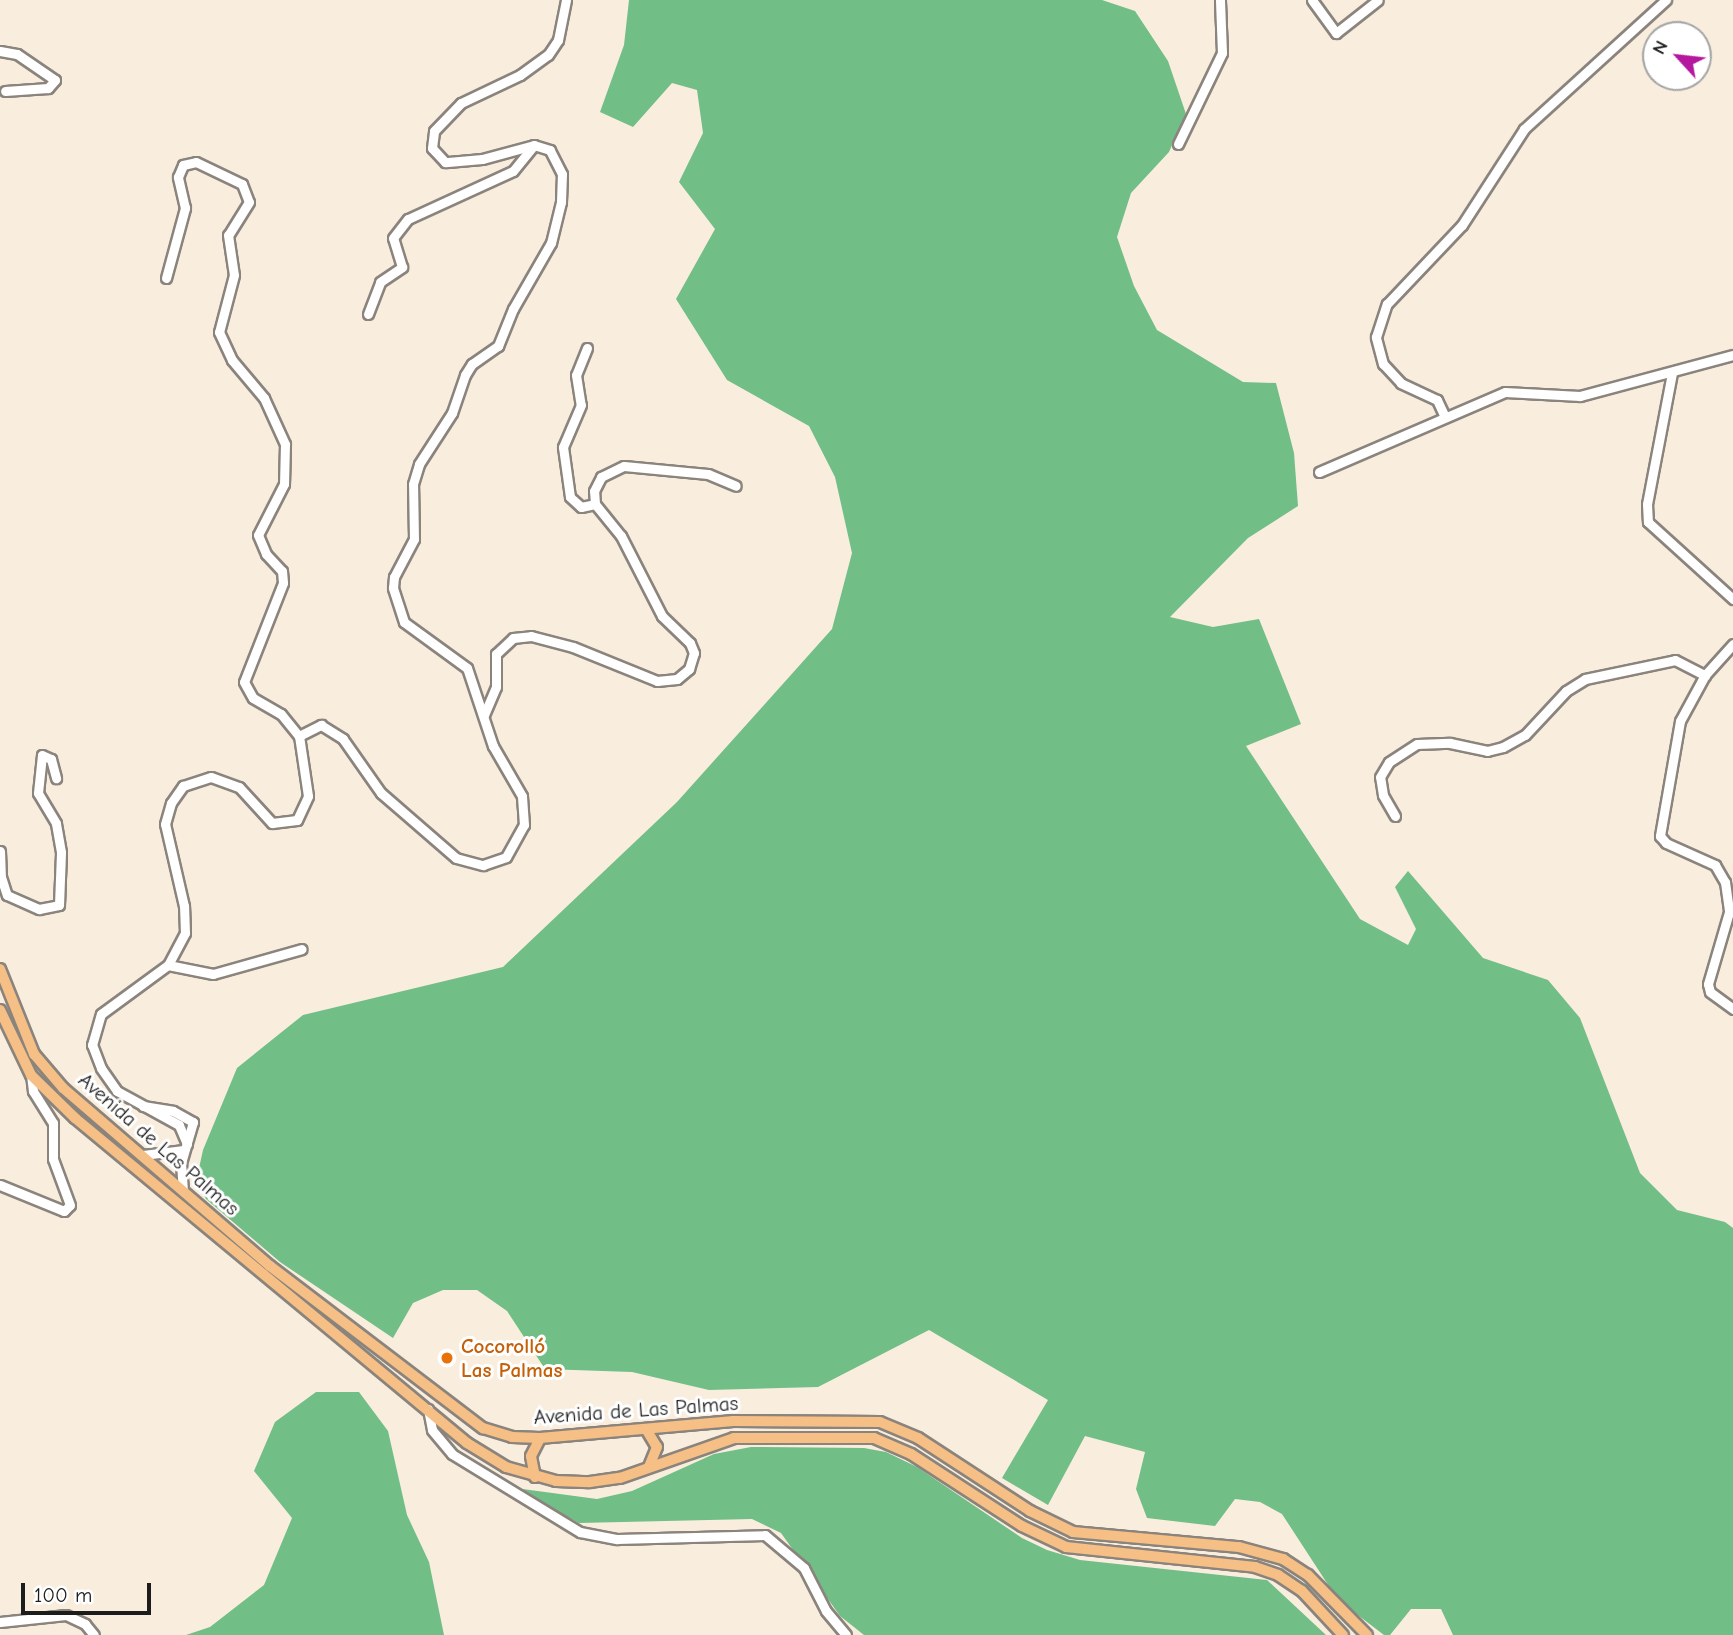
<!DOCTYPE html>
<html>
<head>
<meta charset="utf-8">
<style>
	body { margin:0 }
	#map { position:relative; width:1733px; height:1635px; overflow:hidden; background:#f9edde; font-family:"Comic Neue",sans-serif }
	div>[style] { position:absolute }
	[style*='--x'] { left:calc(var(--x)*1px); top:calc(var(--y)*1px); width:calc(var(--w)*1px); rotate:calc(var(--a)*1deg) }
	.forest>* { inset:0; background:#71be86 }
	.roads { filter:drop-shadow(2px 0 #8a847d) drop-shadow(-2px 0 #8a847d) drop-shadow(0 2px #8a847d) drop-shadow(0 -2px #8a847d) }
	.minor>* { height:9px; margin:-4.5px; padding:0 4.5px; transform-origin:4.5px; border-radius:4.5px; background:#fff }
	.major>* { height:10px; margin:-5px; padding:0 5px; transform-origin:5px; border-radius:5px; background:#f5bf86 }
	.dots>* { width:19px; height:19px; translate:-50% -50%; box-sizing:border-box; border:4px solid #fff; border-radius:50% }
	span { translate:-50% -50%; white-space:nowrap; text-align:center; line-height:1.15; -webkit-text-stroke:6px #fff; paint-order:stroke }
	.street-label { font-size:21px; color:#1c1c1c }
	.food-label { font-size:21px; color:#c56008; font-weight:700 }
	.left { translate:0 -50%; text-align:left }
	.north { position:absolute; left:1642px; top:21px; width:70px; height:70px; box-sizing:border-box; background:#fff; border:2px solid #a4a4a4; border-radius:50%; rotate:297deg; font-size:19px; font-weight:700; line-height:28px; text-align:center; color:#1c1c1c }
	.north::after { content:''; display:block; margin:auto; width:24px; height:32px; background:#b5179e; clip-path:polygon(50% 0,100% 100%,50% 72%,0 100%) }
	.scale { position:absolute; left:21px; top:1583px; width:130px; height:32px; box-sizing:border-box; border:4px solid #1c1c1c; border-top:0; padding-left:9px; font-size:21px; line-height:24px; white-space:nowrap; color:#1c1c1c; -webkit-text-stroke:5px #fff; paint-order:stroke }
</style>
</head>
<body>
<div id="map">
	<div class="forest">
		<div style="clip-path:polygon(629px 0,1102px 0,1135px 11px,1168px 61px,1186px 114px,1169px 152px,1131px 193px,1117px 237px,1134px 286px,1157px 330px,1243px 382px,1276px 383px,1294px 453px,1298px 506px,1248px 538px,1170px 617px,1213px 627px,1259px 619px,1301px 724px,1246px 746px,1360px 919px,1408px 945px,1416px 929px,1395px 887px,1408px 871px,1483px 958px,1548px 980px,1580px 1018px,1640px 1173px,1677px 1210px,1725px 1222px,1733px 1228px,1733px 1635px,1453px 1635px,1441px 1609px,1411px 1609px,1390px 1635px,1384px 1635px,1338px 1600px,1282px 1514px,1260px 1502px,1235px 1499px,1215px 1526px,1147px 1518px,1136px 1489px,1145px 1452px,1085px 1436px,1048px 1505px,1002px 1478px,1048px 1400px,929px 1330px,818px 1387px,709px 1390px,632px 1372px,545px 1369px,507px 1311px,477px 1290px,443px 1290px,413px 1303px,393px 1338px,280px 1262px,206px 1199px,196px 1182px,203px 1150px,237px 1068px,303px 1015px,503px 967px,677px 802px,832px 629px,852px 553px,835px 477px,809px 426px,727px 380px,676px 299px,715px 229px,679px 182px,703px 133px,697px 90px,672px 83px,633px 127px,600px 112px,624px 45px)"></div>
		<div style="clip-path:polygon(316px 1392px,359px 1392px,388px 1431px,407px 1515px,429px 1562px,444px 1635px,186px 1635px,210px 1627px,264px 1585px,292px 1518px,254px 1471px,275px 1422px)"></div>
		<div style="clip-path:polygon(751px 1447px,864px 1448px,886px 1452px,917px 1467px,1022px 1538px,1047px 1550px,1080px 1560px,1267px 1580px,1326px 1635px,864px 1635px,840px 1616px,781px 1533px,752px 1519px,579px 1523px,515px 1488px,597px 1499px,632px 1491px,714px 1454px)"></div>
	</div>
	<div class="roads">
		<div class="minor">
			<div style="--x:1312;--y:0;--w:41;--a:54"></div>
			<div style="--x:1336;--y:33;--w:53;--a:-38.2"></div>
			<div style="--x:0;--y:51;--w:17;--a:10"></div>
			<div style="--x:17;--y:54;--w:46;--a:34.4"></div>
			<div style="--x:55;--y:80;--w:11;--a:131"></div>
			<div style="--x:48;--y:88;--w:43;--a:176"></div>
			<div style="--x:1178;--y:144;--w:101;--a:-64.2"></div>
			<div style="--x:1222;--y:53;--w:53;--a:-92.2"></div>
			<div style="--x:166;--y:278;--w:73;--a:-74.8"></div>
			<div style="--x:185;--y:208;--w:32;--a:-103"></div>
			<div style="--x:178;--y:177;--w:13;--a:-67"></div>
			<div style="--x:183;--y:165;--w:13;--a:-13"></div>
			<div style="--x:196;--y:162;--w:51;--a:25.6"></div>
			<div style="--x:242;--y:184;--w:19;--a:69"></div>
			<div style="--x:249;--y:202;--w:39;--a:122"></div>
			<div style="--x:228;--y:235;--w:40;--a:81.5"></div>
			<div style="--x:234;--y:275;--w:59;--a:104.7"></div>
			<div style="--x:219;--y:332;--w:31;--a:65"></div>
			<div style="--x:232;--y:360;--w:50;--a:49.9"></div>
			<div style="--x:264;--y:398;--w:51;--a:65.5"></div>
			<div style="--x:285;--y:444;--w:40;--a:91.4"></div>
			<div style="--x:284;--y:484;--w:57;--a:117"></div>
			<div style="--x:258;--y:535;--w:21;--a:67"></div>
			<div style="--x:266;--y:554;--w:23;--a:47"></div>
			<div style="--x:282;--y:571;--w:12;--a:85"></div>
			<div style="--x:283;--y:583;--w:106;--a:111.5"></div>
			<div style="--x:244;--y:682;--w:18;--a:61"></div>
			<div style="--x:253;--y:698;--w:32;--a:30"></div>
			<div style="--x:281;--y:714;--w:28;--a:51"></div>
			<div style="--x:368;--y:314;--w:34;--a:-69"></div>
			<div style="--x:380;--y:282;--w:27;--a:-34"></div>
			<div style="--x:402;--y:267;--w:30;--a:-107"></div>
			<div style="--x:393;--y:238;--w:24;--a:-52"></div>
			<div style="--x:408;--y:219;--w:115;--a:-24.6"></div>
			<div style="--x:513;--y:171;--w:33;--a:-51"></div>
			<div style="--x:587;--y:348;--w:29;--a:112"></div>
			<div style="--x:576;--y:375;--w:30;--a:81"></div>
			<div style="--x:581;--y:405;--w:46;--a:113.2"></div>
			<div style="--x:563;--y:447;--w:50;--a:82"></div>
			<div style="--x:570;--y:497;--w:15;--a:42"></div>
			<div style="--x:581;--y:507;--w:14;--a:-12"></div>
			<div style="--x:1672;--y:373;--w:133;--a:100.8"></div>
			<div style="--x:1647;--y:504;--w:18;--a:87"></div>
			<div style="--x:1648;--y:522;--w:115;--a:42.2"></div>
			<div style="--x:1445;--y:417;--w:19;--a:-115"></div>
			<div style="--x:1437;--y:400;--w:40;--a:-155"></div>
			<div style="--x:1401;--y:383;--w:26;--a:-133"></div>
			<div style="--x:1383;--y:364;--w:28;--a:-105"></div>
			<div style="--x:1376;--y:337;--w:35;--a:-72"></div>
			<div style="--x:1387;--y:304;--w:109;--a:-46.5"></div>
			<div style="--x:1462;--y:225;--w:114;--a:-57.1"></div>
			<div style="--x:1524;--y:129;--w:192;--a:-42.3"></div>
			<div style="--x:1319;--y:472;--w:202;--a:-23.3"></div>
			<div style="--x:1505;--y:392;--w:75;--a:3.1"></div>
			<div style="--x:1580;--y:396;--w:158;--a:-15"></div>
			<div style="--x:1733;--y:644;--w:42;--a:132.1"></div>
			<div style="--x:1705;--y:675;--w:52;--a:118.5"></div>
			<div style="--x:1680;--y:721;--w:117;--a:99.9"></div>
			<div style="--x:1660;--y:836;--w:9;--a:49"></div>
			<div style="--x:1666;--y:843;--w:54;--a:24.2"></div>
			<div style="--x:1715;--y:865;--w:20;--a:60"></div>
			<div style="--x:1725;--y:882;--w:30;--a:82"></div>
			<div style="--x:1729;--y:912;--w:75;--a:106.3"></div>
			<div style="--x:1708;--y:984;--w:8;--a:76"></div>
			<div style="--x:1710;--y:992;--w:29;--a:36"></div>
			<div style="--x:484;--y:715;--w:30;--a:-67"></div>
			<div style="--x:496;--y:687;--w:33;--a:-90"></div>
			<div style="--x:496;--y:654;--w:23;--a:-43"></div>
			<div style="--x:513;--y:638;--w:18;--a:-6"></div>
			<div style="--x:531;--y:636;--w:43;--a:14.7"></div>
			<div style="--x:573;--y:647;--w:91;--a:22"></div>
			<div style="--x:657;--y:681;--w:20;--a:-6"></div>
			<div style="--x:677;--y:679;--w:16;--a:-40"></div>
			<div style="--x:689;--y:669;--w:17;--a:-73"></div>
			<div style="--x:694;--y:653;--w:11;--a:-112"></div>
			<div style="--x:690;--y:643;--w:39;--a:-136"></div>
			<div style="--x:662;--y:616;--w:90;--a:-117.1"></div>
			<div style="--x:621;--y:536;--w:41;--a:-129.1"></div>
			<div style="--x:595;--y:504;--w:13;--a:-94"></div>
			<div style="--x:594;--y:491;--w:16;--a:-63"></div>
			<div style="--x:601;--y:477;--w:25;--a:-26"></div>
			<div style="--x:624;--y:466;--w:84;--a:5.4"></div>
			<div style="--x:708;--y:474;--w:30;--a:23"></div>
			<div style="--x:1395;--y:816;--w:24;--a:-120"></div>
			<div style="--x:1383;--y:795;--w:18;--a:-99"></div>
			<div style="--x:1380;--y:777;--w:17;--a:-59"></div>
			<div style="--x:1389;--y:762;--w:33;--a:-33"></div>
			<div style="--x:1417;--y:744;--w:33;--a:-2"></div>
			<div style="--x:1450;--y:743;--w:38;--a:12"></div>
			<div style="--x:1487;--y:751;--w:16;--a:-14"></div>
			<div style="--x:1503;--y:747;--w:25;--a:-29"></div>
			<div style="--x:1525;--y:735;--w:60;--a:-47"></div>
			<div style="--x:1566;--y:691;--w:22;--a:-32"></div>
			<div style="--x:1585;--y:679;--w:92;--a:-11.9"></div>
			<div style="--x:1675;--y:660;--w:34;--a:27"></div>
			<div style="--x:0;--y:851;--w:26;--a:88"></div>
			<div style="--x:1;--y:877;--w:19;--a:72"></div>
			<div style="--x:7;--y:895;--w:35;--a:24"></div>
			<div style="--x:39;--y:909;--w:20;--a:-11"></div>
			<div style="--x:59;--y:905;--w:53;--a:-87.8"></div>
			<div style="--x:61;--y:852;--w:29;--a:-100"></div>
			<div style="--x:56;--y:823;--w:35;--a:-121"></div>
			<div style="--x:38;--y:793;--w:38;--a:-84"></div>
			<div style="--x:42;--y:755;--w:10;--a:24"></div>
			<div style="--x:51;--y:759;--w:20;--a:75"></div>
			<div style="--x:168;--y:965;--w:46;--a:11.3"></div>
			<div style="--x:213;--y:974;--w:92;--a:-15.7"></div>
			<div style="--x:143;--y:1106;--w:30;--a:9"></div>
			<div style="--x:173;--y:1111;--w:23;--a:29"></div>
			<div style="--x:193;--y:1122;--w:43;--a:106.3"></div>
			<div style="--x:181;--y:1163;--w:26;--a:86"></div>
			<div style="--x:187;--y:1144;--w:21;--a:-113"></div>
			<div style="--x:179;--y:1125;--w:71;--a:-151.3"></div>
			<div style="--x:117;--y:1091;--w:28;--a:-125"></div>
			<div style="--x:101;--y:1068;--w:25;--a:-111"></div>
			<div style="--x:92;--y:1045;--w:32;--a:-74"></div>
			<div style="--x:101;--y:1014;--w:83;--a:-36.2"></div>
			<div style="--x:168;--y:965;--w:36;--a:-62"></div>
			<div style="--x:185;--y:933;--w:27;--a:-92"></div>
			<div style="--x:184;--y:906;--w:84;--a:-103"></div>
			<div style="--x:165;--y:824;--w:22;--a:-74"></div>
			<div style="--x:171;--y:803;--w:21;--a:-55"></div>
			<div style="--x:183;--y:786;--w:29;--a:-18"></div>
			<div style="--x:211;--y:777;--w:30;--a:20"></div>
			<div style="--x:239;--y:787;--w:49;--a:47.5"></div>
			<div style="--x:272;--y:823;--w:25;--a:-7"></div>
			<div style="--x:297;--y:820;--w:26;--a:-65"></div>
			<div style="--x:308;--y:796;--w:61;--a:-98.5"></div>
			<div style="--x:299;--y:736;--w:25;--a:-27"></div>
			<div style="--x:321;--y:725;--w:26;--a:32"></div>
			<div style="--x:343;--y:739;--w:66;--a:54.9"></div>
			<div style="--x:381;--y:793;--w:99;--a:40.9"></div>
			<div style="--x:456;--y:858;--w:28;--a:15"></div>
			<div style="--x:483;--y:865;--w:24;--a:-19"></div>
			<div style="--x:506;--y:857;--w:37;--a:-61"></div>
			<div style="--x:524;--y:825;--w:29;--a:-94"></div>
			<div style="--x:522;--y:796;--w:58;--a:-120.1"></div>
			<div style="--x:493;--y:746;--w:82;--a:-108.4"></div>
			<div style="--x:467;--y:668;--w:78;--a:-143.9"></div>
			<div style="--x:404;--y:622;--w:36;--a:-108"></div>
			<div style="--x:393;--y:588;--w:11;--a:-85"></div>
			<div style="--x:394;--y:577;--w:43;--a:-62.2"></div>
			<div style="--x:414;--y:539;--w:55;--a:-91"></div>
			<div style="--x:413;--y:484;--w:21;--a:-73"></div>
			<div style="--x:419;--y:464;--w:61;--a:-57.1"></div>
			<div style="--x:452;--y:413;--w:40;--a:-71.1"></div>
			<div style="--x:465;--y:375;--w:13;--a:-58"></div>
			<div style="--x:472;--y:364;--w:32;--a:-35"></div>
			<div style="--x:498;--y:346;--w:40;--a:-68"></div>
			<div style="--x:513;--y:309;--w:76;--a:-60.1"></div>
			<div style="--x:551;--y:243;--w:42;--a:-76.3"></div>
			<div style="--x:561;--y:202;--w:28;--a:-88"></div>
			<div style="--x:562;--y:174;--w:27;--a:-117"></div>
			<div style="--x:550;--y:150;--w:17;--a:-163"></div>
			<div style="--x:534;--y:145;--w:54;--a:164.9"></div>
			<div style="--x:482;--y:159;--w:37;--a:175"></div>
			<div style="--x:445;--y:162;--w:19;--a:-133"></div>
			<div style="--x:432;--y:148;--w:17;--a:-83"></div>
			<div style="--x:434;--y:131;--w:39;--a:-46"></div>
			<div style="--x:461;--y:103;--w:65;--a:-25.4"></div>
			<div style="--x:520;--y:75;--w:34;--a:-36"></div>
			<div style="--x:548;--y:55;--w:18;--a:-56"></div>
			<div style="--x:558;--y:40;--w:41;--a:-78.7"></div>
			<div style="--x:143;--y:1155;--w:41;--a:-7"></div>
			<div style="--x:0;--y:1185;--w:69;--a:22.1"></div>
			<div style="--x:64;--y:1211;--w:8;--a:-45"></div>
			<div style="--x:70;--y:1205;--w:49;--a:-110.3"></div>
			<div style="--x:53;--y:1159;--w:36;--a:-90"></div>
			<div style="--x:53;--y:1123;--w:38;--a:-122"></div>
			<div style="--x:33;--y:1091;--w:16;--a:-97"></div>
			<div style="--x:428;--y:1409;--w:21;--a:79"></div>
			<div style="--x:432;--y:1430;--w:31;--a:50"></div>
			<div style="--x:452;--y:1454;--w:150;--a:31.4"></div>
			<div style="--x:580;--y:1532;--w:38;--a:11"></div>
			<div style="--x:617;--y:1539;--w:148;--a:-1.5"></div>
			<div style="--x:765;--y:1535;--w:51;--a:40.2"></div>
			<div style="--x:804;--y:1568;--w:48;--a:62.9"></div>
			<div style="--x:826;--y:1611;--w:31;--a:50"></div>
			<div style="--x:0;--y:1622;--w:66;--a:-6.1"></div>
			<div style="--x:66;--y:1615;--w:21;--a:25"></div>
			<div style="--x:85;--y:1624;--w:14;--a:51"></div>
		</div>
		<div class="major">
			<div style="--x:0;--y:969;--w:92;--a:68.2"></div>
			<div style="--x:34;--y:1054;--w:45;--a:49.5"></div>
			<div style="--x:63;--y:1088;--w:273;--a:40.7"></div>
			<div style="--x:270;--y:1266;--w:268;--a:37.3"></div>
			<div style="--x:483;--y:1428;--w:30;--a:17"></div>
			<div style="--x:512;--y:1437;--w:28;--a:2"></div>
			<div style="--x:540;--y:1438;--w:194;--a:-5"></div>
			<div style="--x:733;--y:1421;--w:147;--a:0.4"></div>
			<div style="--x:880;--y:1422;--w:41;--a:22.8"></div>
			<div style="--x:918;--y:1438;--w:134;--a:33.1"></div>
			<div style="--x:1030;--y:1511;--w:48;--a:26"></div>
			<div style="--x:1073;--y:1532;--w:167;--a:5.2"></div>
			<div style="--x:1239;--y:1547;--w:46;--a:15.3"></div>
			<div style="--x:1283;--y:1559;--w:30;--a:33"></div>
			<div style="--x:1308;--y:1575;--w:84;--a:45.5"></div>
			<div style="--x:0;--y:1010;--w:72;--a:64.5"></div>
			<div style="--x:31;--y:1075;--w:62;--a:44.3"></div>
			<div style="--x:75;--y:1118;--w:509;--a:39.66"></div>
			<div style="--x:467;--y:1443;--w:46;--a:31.6"></div>
			<div style="--x:506;--y:1467;--w:52;--a:15.6"></div>
			<div style="--x:556;--y:1481;--w:34;--a:2"></div>
			<div style="--x:590;--y:1482;--w:30;--a:-8"></div>
			<div style="--x:620;--y:1478;--w:121;--a:-19.3"></div>
			<div style="--x:734;--y:1438;--w:140;--a:0"></div>
			<div style="--x:874;--y:1438;--w:40;--a:23.4"></div>
			<div style="--x:911;--y:1454;--w:132;--a:33"></div>
			<div style="--x:1022;--y:1526;--w:49;--a:25.5"></div>
			<div style="--x:1066;--y:1547;--w:190;--a:6"></div>
			<div style="--x:1255;--y:1567;--w:24;--a:19"></div>
			<div style="--x:1278;--y:1575;--w:29;--a:34"></div>
			<div style="--x:1302;--y:1591;--w:60;--a:47"></div>
			<div style="--x:646;--y:1429;--w:21;--a:59"></div>
			<div style="--x:657;--y:1447;--w:22;--a:112"></div>
			<div style="--x:535;--y:1477;--w:21;--a:-101"></div>
			<div style="--x:531;--y:1456;--w:20;--a:-63"></div>
		</div>
	</div>
	<div class="dots">
		<div style="left:447px;top:1358px;background:#e8710a"></div>
	</div>
	<div class="street-label">
		<span style="left:159px;top:1144px;rotate:41deg">Avenida de Las Palmas</span>
		<span style="left:636px;top:1410px;rotate:-4deg">Avenida de Las Palmas</span>
	</div>
	<div class="food-label">
		<span class="left" style="left:461px;top:1358px">Cocorolló<br>Las Palmas</span>
	</div>
	<div class="north">N</div>
	<div class="scale">100 m</div>
</div>
</body>
</html>
